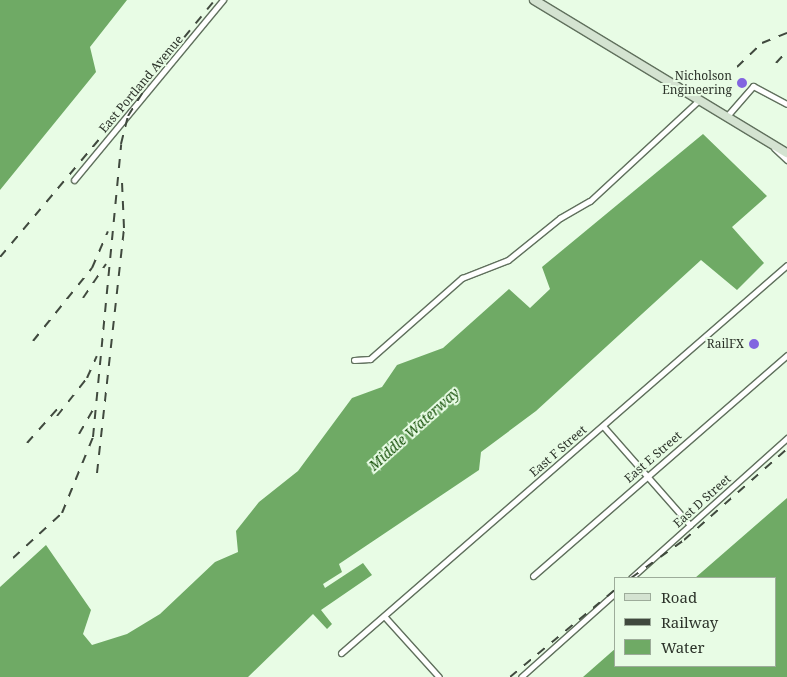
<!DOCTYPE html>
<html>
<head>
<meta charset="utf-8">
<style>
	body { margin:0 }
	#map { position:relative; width:787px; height:677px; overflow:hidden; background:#e8fce5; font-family:"Noto Serif",serif }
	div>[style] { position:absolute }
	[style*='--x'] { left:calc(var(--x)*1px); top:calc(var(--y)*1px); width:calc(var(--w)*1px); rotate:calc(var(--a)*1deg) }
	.water>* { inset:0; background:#6faa65 }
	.roads { filter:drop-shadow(1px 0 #60705d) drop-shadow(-1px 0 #60705d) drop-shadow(0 1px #60705d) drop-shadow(0 -1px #60705d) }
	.street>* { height:5px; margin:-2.5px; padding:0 2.5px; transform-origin:2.5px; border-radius:2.5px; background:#fff }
	.secondary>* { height:8px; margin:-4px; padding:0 4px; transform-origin:4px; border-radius:4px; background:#d4e3d1 }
	.rail>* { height:2px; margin-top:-1px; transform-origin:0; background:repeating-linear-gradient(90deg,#40493e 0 9px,transparent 0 18px) }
	.dots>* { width:14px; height:14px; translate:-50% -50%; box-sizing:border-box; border:2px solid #e8fce5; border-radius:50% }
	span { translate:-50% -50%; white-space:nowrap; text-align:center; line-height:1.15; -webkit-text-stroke:4px #e8fce5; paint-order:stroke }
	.poi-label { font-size:12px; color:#2c332a }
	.right { translate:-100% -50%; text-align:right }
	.street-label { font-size:12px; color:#2c332a }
	.water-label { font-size:14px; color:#144f07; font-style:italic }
	.legend { position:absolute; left:614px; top:577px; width:162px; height:90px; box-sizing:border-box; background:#e8fce5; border:1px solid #9dac9a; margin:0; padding:6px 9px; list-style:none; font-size:15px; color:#2c332a }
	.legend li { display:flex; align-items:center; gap:10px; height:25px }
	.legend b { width:25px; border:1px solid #9dac9a }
</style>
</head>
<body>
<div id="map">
	<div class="water">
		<div style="clip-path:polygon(0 0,127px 0,90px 47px,96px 72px,0 190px)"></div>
		<div style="clip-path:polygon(703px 134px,767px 196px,732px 227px,764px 263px,737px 290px,701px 260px,536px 411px,481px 452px,479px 470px,339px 564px,342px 572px,323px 584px,325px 588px,363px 563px,372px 575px,321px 610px,332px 624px,327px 629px,313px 614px,248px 677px,0 677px,0 587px,46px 545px,91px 610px,83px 634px,92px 645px,127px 634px,160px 614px,215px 562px,238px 552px,236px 531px,259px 502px,298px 471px,352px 398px,382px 387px,397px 365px,443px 348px,509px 289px,530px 308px,550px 289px,542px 267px)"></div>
		<div style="clip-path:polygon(787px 498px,787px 677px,583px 677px,616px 648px,616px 666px,776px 666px,776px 578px,695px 578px)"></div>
	</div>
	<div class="roads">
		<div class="street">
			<div style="--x:727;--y:116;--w:40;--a:-49"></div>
			<div style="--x:753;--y:86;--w:38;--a:28"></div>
			<div style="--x:774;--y:148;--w:18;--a:43"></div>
			<div style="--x:74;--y:180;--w:234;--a:-50.4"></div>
			<div style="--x:354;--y:360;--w:16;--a:-4"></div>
			<div style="--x:370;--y:359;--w:123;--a:-41.4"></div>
			<div style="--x:462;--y:278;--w:49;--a:-21.4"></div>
			<div style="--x:508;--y:260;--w:67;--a:-38.9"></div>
			<div style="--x:560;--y:218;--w:34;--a:-30"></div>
			<div style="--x:590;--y:201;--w:149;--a:-42.8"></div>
			<div style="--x:603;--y:426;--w:132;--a:48.7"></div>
			<div style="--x:533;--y:576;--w:337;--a:-41"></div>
			<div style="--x:631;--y:578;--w:210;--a:-41.9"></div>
			<div style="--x:384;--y:616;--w:82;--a:48"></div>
			<div style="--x:341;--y:653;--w:591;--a:-41.02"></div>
			<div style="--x:521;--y:677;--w:127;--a:-41.8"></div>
		</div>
		<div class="secondary">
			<div style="--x:534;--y:0;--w:296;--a:31.2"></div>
		</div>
	</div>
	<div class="rail">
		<div style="--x:776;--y:63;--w:16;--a:-47"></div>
		<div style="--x:737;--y:67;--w:35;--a:-44"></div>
		<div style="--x:762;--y:43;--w:27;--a:-22"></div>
		<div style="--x:150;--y:79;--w:102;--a:-50.6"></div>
		<div style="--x:0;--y:257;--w:200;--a:-49.9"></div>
		<div style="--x:83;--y:298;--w:41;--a:-55.9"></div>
		<div style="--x:33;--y:341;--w:94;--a:-51.1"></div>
		<div style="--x:92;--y:268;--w:40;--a:-66.6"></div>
		<div style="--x:57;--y:416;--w:48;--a:-51.7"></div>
		<div style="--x:87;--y:378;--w:24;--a:-66"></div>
		<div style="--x:79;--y:434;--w:28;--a:-60"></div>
		<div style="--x:27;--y:443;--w:50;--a:-48.3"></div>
		<div style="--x:97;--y:473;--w:246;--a:-83.7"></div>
		<div style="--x:124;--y:228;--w:46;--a:-92.5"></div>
		<div style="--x:13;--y:558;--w:67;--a:-42.6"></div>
		<div style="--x:62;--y:513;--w:82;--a:-67.8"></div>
		<div style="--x:93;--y:437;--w:294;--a:-84.5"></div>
		<div style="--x:121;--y:144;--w:29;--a:-76"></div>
		<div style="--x:128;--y:116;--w:49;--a:-58.2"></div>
		<div style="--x:631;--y:578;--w:65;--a:-35.6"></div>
		<div style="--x:684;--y:540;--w:137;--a:-41.5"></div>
		<div style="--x:510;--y:677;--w:138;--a:-39.7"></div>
	</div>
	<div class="dots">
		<div style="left:742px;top:83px;background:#8265e0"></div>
		<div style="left:754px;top:344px;background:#8265e0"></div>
	</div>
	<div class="poi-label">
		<span class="right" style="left:732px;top:83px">Nicholson<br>Engineering</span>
		<span class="right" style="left:744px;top:344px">RailFX</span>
	</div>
	<div class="street-label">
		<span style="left:141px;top:84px;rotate:-50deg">East Portland Avenue</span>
		<span style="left:558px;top:451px;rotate:-41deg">East F Street</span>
		<span style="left:653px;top:457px;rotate:-41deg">East E Street</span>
		<span style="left:702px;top:501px;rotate:-42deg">East D Street</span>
	</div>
	<div class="water-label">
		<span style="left:414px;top:429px;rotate:-42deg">Middle Waterway</span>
	</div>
	<ul class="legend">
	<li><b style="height:6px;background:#d4e3d1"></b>Road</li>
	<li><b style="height:6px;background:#40493e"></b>Railway</li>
	<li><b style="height:14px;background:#6faa65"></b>Water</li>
	</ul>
</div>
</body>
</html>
